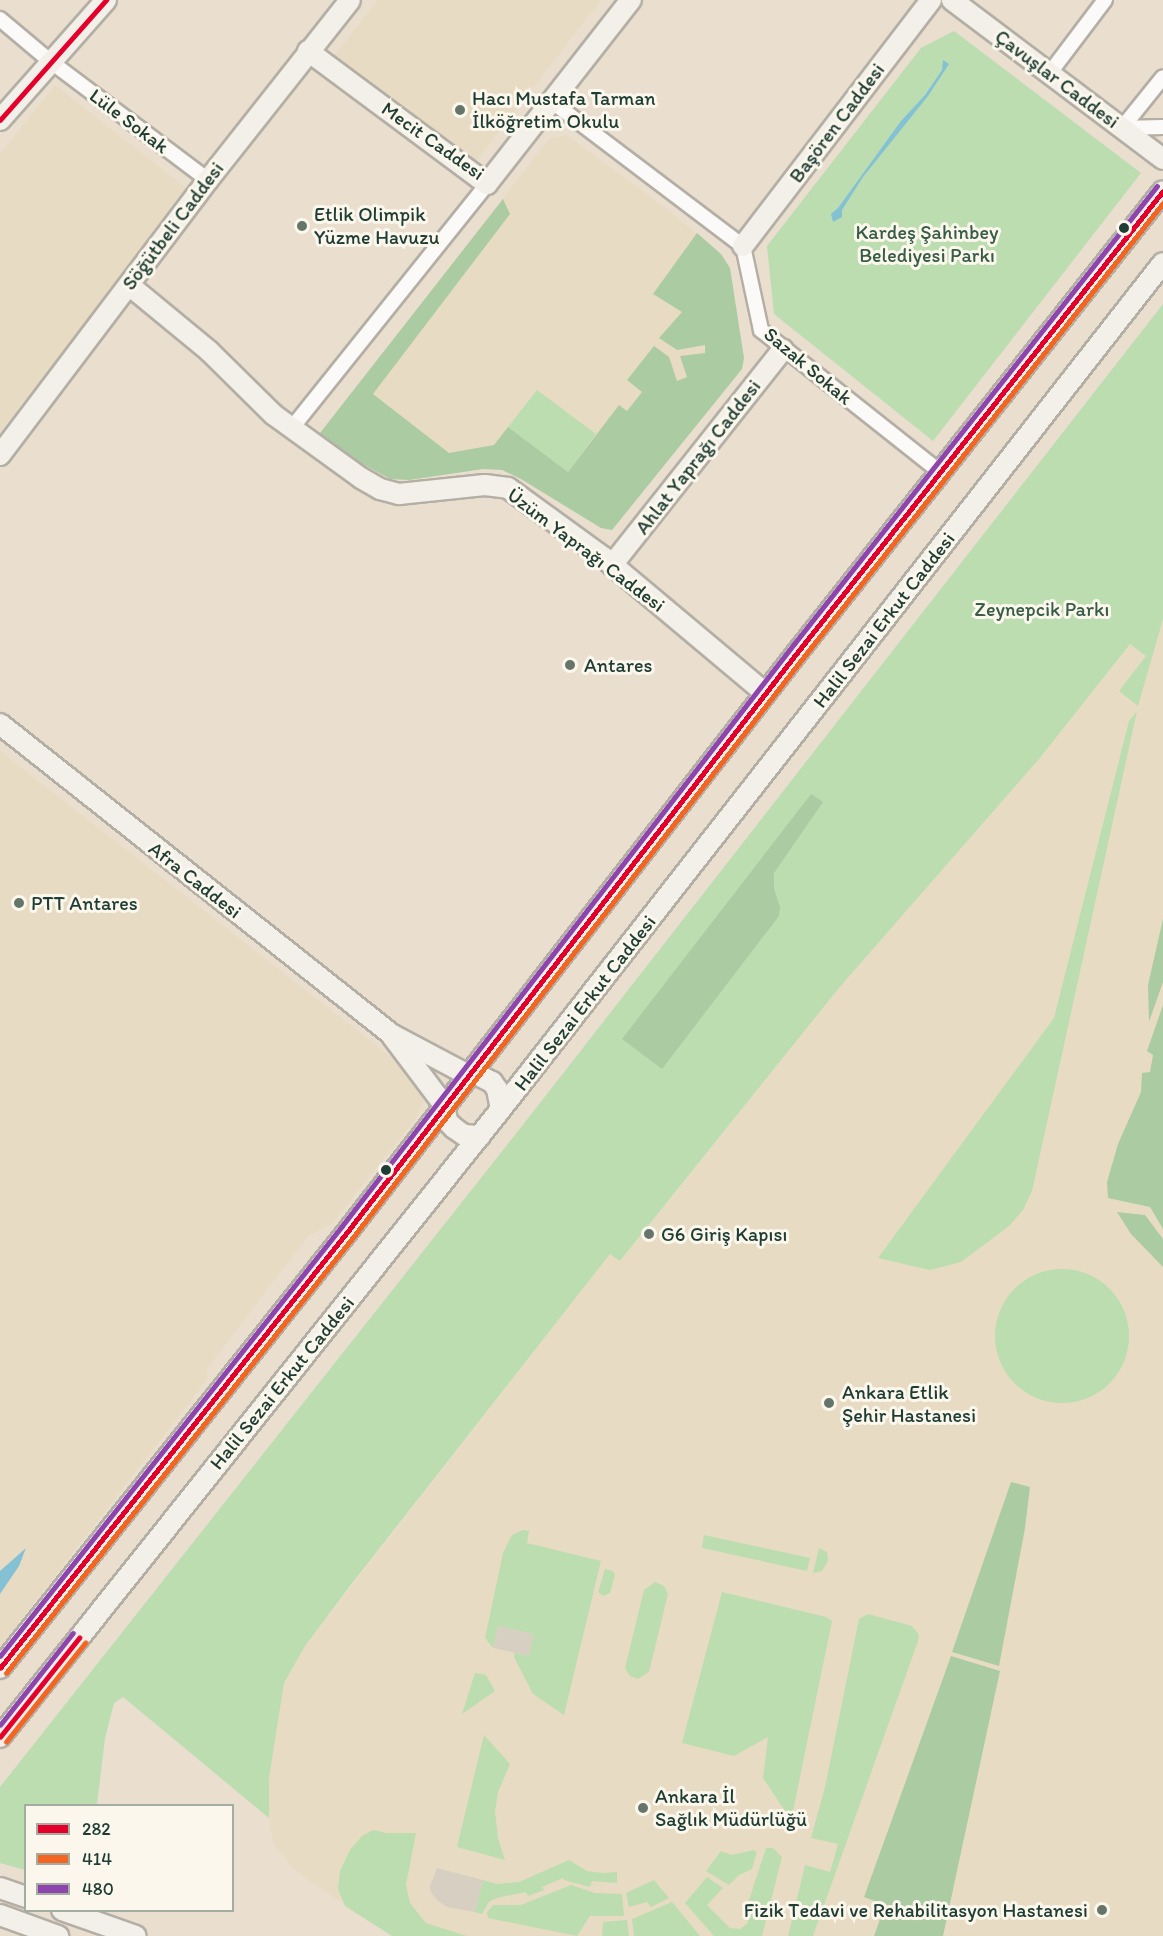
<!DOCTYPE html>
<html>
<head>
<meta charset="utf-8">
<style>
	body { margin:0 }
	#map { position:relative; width:1163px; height:1936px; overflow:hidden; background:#eadecf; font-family:Itim,sans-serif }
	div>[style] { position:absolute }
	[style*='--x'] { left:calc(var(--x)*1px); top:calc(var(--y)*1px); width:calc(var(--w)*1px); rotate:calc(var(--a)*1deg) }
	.built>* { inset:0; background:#e7dcc3 }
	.industrial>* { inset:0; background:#d7d0c2 }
	.green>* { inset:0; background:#bbddb0 }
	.round { border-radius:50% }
	.forest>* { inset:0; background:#abcba3 }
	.water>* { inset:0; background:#84c1d5 }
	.roads { filter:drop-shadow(2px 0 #b4afa5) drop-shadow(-2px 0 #b4afa5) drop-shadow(0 2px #b4afa5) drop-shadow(0 -2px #b4afa5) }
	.street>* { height:14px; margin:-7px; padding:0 7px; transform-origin:7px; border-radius:7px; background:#fcfaf8 }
	.secondary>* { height:20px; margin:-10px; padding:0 10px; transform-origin:10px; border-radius:10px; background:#f3f0e9 }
	.bus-1>* { height:4.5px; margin:-2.25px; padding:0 2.25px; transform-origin:2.25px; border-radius:2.25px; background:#e4002b }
	.bus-2>* { height:4.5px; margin:-2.25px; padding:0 2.25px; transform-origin:2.25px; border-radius:2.25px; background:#f26522 }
	.bus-3>* { height:4.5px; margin:-2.25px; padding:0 2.25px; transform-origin:2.25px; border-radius:2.25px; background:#8e44ad }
	.dots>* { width:16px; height:16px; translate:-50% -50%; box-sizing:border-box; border:3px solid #fbf7ec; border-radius:50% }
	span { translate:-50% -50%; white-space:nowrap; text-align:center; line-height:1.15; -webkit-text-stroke:6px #fbf7ec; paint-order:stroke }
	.street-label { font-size:20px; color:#1f3d34 }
	.poi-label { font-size:20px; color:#1f3d34 }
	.left { translate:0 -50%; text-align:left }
	.right { translate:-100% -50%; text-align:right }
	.park-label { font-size:20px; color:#375d48 }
	.legend { position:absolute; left:24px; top:1804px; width:210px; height:108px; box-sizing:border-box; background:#fbf7ec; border:2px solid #a3ada2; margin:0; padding:8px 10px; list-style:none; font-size:18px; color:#1f3d34 }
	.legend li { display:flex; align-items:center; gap:12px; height:30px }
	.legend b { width:30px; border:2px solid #a3ada2 }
</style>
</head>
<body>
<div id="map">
	<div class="built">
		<div style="clip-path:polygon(378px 0,601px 0,475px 163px,333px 57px)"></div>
		<div style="clip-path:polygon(55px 85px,189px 190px,0 432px,0 154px)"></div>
		<div style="clip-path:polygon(567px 135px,672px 213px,721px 254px,730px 268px,744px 358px,742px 369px,612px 530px,601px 528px,521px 479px,502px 470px,483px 469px,409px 480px,390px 479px,361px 463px,320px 433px,550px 138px)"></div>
		<div style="clip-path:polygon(1163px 598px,1163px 1936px,392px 1936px,308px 1880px,292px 1867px,273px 1843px,269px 1818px,269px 1778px,279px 1705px,284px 1683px,305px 1646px,610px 1254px,621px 1261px,838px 989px,1039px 759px)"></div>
		<div style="clip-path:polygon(0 751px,404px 1067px,423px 1093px,424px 1100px,417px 1117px,332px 1224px,308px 1236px,207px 1369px,207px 1380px,0 1647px)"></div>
	</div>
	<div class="industrial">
		<div style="clip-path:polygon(498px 1626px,534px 1634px,529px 1656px,493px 1648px)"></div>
		<div style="clip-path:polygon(437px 1868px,483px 1880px,475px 1912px,447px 1907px,438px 1901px,431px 1893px,430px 1886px)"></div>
	</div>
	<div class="green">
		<div style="clip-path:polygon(954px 31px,1141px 173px,933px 441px,774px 314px,767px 246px,921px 48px)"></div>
		<div style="clip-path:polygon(1163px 304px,1163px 619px,1138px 706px,1119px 691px,1146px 656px,1130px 644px,1039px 759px,838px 989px,620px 1261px,610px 1254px,350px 1586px,305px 1646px,284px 1683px,269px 1778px,269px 1818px,123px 1697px,114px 1703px,105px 1738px,97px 1805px,26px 1806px,25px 1870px,0 1863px,0 1787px,522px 1126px)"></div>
		<div style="clip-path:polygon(537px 390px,596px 434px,568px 472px,508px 427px)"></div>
		<div style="clip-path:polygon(1137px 711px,1032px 1191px,1023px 1210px,1009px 1226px,961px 1262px,930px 1270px,878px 1258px,1054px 1018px,1129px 721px)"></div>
		<div class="round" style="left:995px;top:1269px;width:134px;height:134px"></div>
		<div style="clip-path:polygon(523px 1530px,529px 1531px,527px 1543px,601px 1561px,564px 1715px,533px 1694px,514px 1657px,515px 1653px,529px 1656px,534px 1634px,498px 1626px,493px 1648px,485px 1638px,503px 1553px,512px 1535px)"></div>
		<div style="clip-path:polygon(704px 1535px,810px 1558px,807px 1571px,702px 1548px)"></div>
		<div style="clip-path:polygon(819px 1548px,827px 1552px,828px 1561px,822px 1571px,813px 1573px)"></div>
		<div style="clip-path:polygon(605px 1569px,613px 1571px,615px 1575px,610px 1593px,603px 1596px,598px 1592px)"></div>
		<div style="clip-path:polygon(655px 1582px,664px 1586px,668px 1594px,649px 1672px,638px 1679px,630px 1676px,625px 1668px,644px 1590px)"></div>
		<div style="clip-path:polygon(722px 1592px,826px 1617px,832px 1621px,793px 1811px,787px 1814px,763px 1778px,768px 1737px,734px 1756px,682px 1743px)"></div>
		<div style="clip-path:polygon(868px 1614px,912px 1626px,919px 1635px,918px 1641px,813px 1936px,788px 1936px,805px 1865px,830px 1872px,838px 1844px,811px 1838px,825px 1787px,859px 1619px)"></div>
		<div style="clip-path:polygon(475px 1673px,486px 1675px,495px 1691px,462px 1714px)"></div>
		<div style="clip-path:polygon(484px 1735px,510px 1764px,498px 1792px,495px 1811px,498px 1838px,505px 1860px,457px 1847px)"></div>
		<div style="clip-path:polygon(373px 1830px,387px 1833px,416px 1833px,406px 1885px,410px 1903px,426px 1923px,467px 1936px,392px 1936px,345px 1906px,338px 1889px,340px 1871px,350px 1850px,362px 1836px)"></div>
		<div style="clip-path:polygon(766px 1848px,773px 1848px,782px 1857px,762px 1936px,714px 1936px,685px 1903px,707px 1877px,723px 1888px,707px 1905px,730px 1928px,740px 1929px,748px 1923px,748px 1903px)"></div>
		<div style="clip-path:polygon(754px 1850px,757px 1852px,752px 1869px,739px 1875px,729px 1885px,706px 1871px,721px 1851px,732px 1855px)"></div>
		<div style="clip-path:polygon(569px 1860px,587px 1871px,603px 1873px,617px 1872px,617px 1883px,592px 1881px,590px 1887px,564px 1880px,563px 1878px,542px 1887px,544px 1890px,528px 1896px,526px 1892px,497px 1898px,489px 1902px,482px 1914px,475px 1912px,483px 1880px,497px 1884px,519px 1882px)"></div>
		<div style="clip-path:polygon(654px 1880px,669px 1898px,651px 1907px,647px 1902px,629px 1907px,626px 1893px)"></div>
		<div style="clip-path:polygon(571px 1885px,595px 1893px,622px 1894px,624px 1916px,590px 1916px,577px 1936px,488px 1918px,487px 1912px,493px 1905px,521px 1905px)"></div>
		<div style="clip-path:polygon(672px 1902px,700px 1936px,634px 1936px,632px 1919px)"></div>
		<div style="clip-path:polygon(627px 1920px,629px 1936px,602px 1936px,603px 1922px)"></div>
	</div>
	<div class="forest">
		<div style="clip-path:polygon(503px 199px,510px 214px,373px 394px,449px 453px,494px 445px,508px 427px,568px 472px,619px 405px,627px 411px,642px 392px,627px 380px,654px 346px,669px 357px,677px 381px,687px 377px,680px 356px,705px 353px,705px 345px,677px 350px,659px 338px,682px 312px,653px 294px,697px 233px,721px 254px,730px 268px,744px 358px,742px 369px,612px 530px,601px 528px,521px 479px,502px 470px,483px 469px,409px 480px,390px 479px,361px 463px,320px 433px)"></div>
		<div style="clip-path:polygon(811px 794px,823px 802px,774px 873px,774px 889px,780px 907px,779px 916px,662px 1069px,622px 1039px)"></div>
		<div style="clip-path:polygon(1163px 919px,1163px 982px,1149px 1022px,1148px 985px)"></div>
		<div style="clip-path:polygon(1163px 1005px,1163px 1229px,1150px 1207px,1108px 1198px,1107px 1182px,1118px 1144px,1141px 1092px,1142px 1073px,1150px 1072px,1153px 1055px,1147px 1051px)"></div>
		<div style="clip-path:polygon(1117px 1212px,1145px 1215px,1163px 1239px,1163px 1267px,1131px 1234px)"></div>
		<div style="clip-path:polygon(1011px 1482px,1030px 1487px,1025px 1528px,999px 1666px,952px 1652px)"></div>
		<div style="clip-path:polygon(951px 1656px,1000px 1671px,943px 1936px,874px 1936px,885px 1905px,864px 1897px)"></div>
	</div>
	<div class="water">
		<div style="clip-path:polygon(943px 60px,949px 64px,928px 96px,863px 177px,842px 210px,842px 217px,833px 222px,831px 214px,838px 208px,901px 121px,925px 95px,942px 70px)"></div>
		<div style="clip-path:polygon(26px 1548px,19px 1566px,0 1594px,0 1571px)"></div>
	</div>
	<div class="roads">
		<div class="street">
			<div style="--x:0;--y:19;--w:65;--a:40"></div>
			<div style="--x:50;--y:61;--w:198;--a:37"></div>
			<div style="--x:1049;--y:74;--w:93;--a:-52.9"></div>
			<div style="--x:551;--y:101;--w:241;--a:37.1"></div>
			<div style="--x:743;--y:246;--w:86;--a:77.9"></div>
			<div style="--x:761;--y:330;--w:228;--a:38.4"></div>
			<div style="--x:1122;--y:128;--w:65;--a:-51.2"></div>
			<div style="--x:1122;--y:128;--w:41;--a:-1.4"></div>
			<div style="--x:291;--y:429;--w:314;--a:-51.3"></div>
		</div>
		<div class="secondary">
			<div style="--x:952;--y:0;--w:264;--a:37"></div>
			<div style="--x:308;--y:51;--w:223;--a:36.6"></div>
			<div style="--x:487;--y:184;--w:234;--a:-52"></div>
			<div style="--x:0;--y:120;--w:160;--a:-48.5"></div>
			<div style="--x:743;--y:246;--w:310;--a:-52.6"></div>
			<div style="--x:129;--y:285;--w:104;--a:39.5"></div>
			<div style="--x:209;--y:351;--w:91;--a:44.6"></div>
			<div style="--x:274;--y:415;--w:107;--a:35.9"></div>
			<div style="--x:361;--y:478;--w:22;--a:30"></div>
			<div style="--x:380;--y:489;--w:20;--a:15"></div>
			<div style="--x:399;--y:494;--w:86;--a:-6"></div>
			<div style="--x:485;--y:485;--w:23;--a:7"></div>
			<div style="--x:508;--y:488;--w:117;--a:36"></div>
			<div style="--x:603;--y:557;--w:212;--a:40"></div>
			<div style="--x:0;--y:455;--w:345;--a:-52.9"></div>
			<div style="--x:208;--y:180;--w:229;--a:-51.7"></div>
			<div style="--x:612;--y:565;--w:275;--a:-51.6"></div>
			<div style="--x:0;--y:724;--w:499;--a:38.4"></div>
			<div style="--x:391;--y:1034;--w:87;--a:28"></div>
			<div style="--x:468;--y:1075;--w:10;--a:0"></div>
			<div style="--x:478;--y:1075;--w:16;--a:27"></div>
			<div style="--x:492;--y:1082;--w:9;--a:54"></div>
			<div style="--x:497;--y:1089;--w:20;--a:79"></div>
			<div style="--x:392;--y:1036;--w:86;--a:53"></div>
			<div style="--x:444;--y:1105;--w:16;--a:79"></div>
			<div style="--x:447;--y:1121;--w:10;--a:45"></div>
			<div style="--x:454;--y:1128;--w:12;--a:35"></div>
			<div style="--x:464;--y:1135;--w:16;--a:4"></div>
			<div style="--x:0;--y:1668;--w:559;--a:-51.47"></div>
			<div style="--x:348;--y:1231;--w:737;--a:-52.17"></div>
			<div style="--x:800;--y:649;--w:584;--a:-51.6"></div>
			<div style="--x:0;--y:1737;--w:803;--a:-51.42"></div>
			<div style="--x:501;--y:1109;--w:1074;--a:-51.96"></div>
			<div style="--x:0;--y:1888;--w:28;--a:19"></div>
			<div style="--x:62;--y:1910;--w:78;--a:19.4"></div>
			<div style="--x:0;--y:1915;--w:62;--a:19.9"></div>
		</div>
	</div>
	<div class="bus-1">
		<div style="--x:0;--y:120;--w:160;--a:-48.5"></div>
		<div style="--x:0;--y:1668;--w:559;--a:-51.47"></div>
		<div style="--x:348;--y:1231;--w:737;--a:-52.17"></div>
		<div style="--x:800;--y:649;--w:584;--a:-51.6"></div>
		<div style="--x:0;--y:1737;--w:127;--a:-51.4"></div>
	</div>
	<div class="bus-2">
		<div style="--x:6;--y:1673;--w:559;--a:-51.47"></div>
		<div style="--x:354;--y:1236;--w:737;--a:-52.17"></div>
		<div style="--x:806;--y:654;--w:575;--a:-51.64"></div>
		<div style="--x:6;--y:1742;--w:127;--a:-51.4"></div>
	</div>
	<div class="bus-3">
		<div style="--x:0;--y:1656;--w:549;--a:-51.5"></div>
		<div style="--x:342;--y:1226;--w:737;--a:-52.17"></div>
		<div style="--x:794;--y:644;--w:584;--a:-51.6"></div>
		<div style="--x:0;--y:1725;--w:117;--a:-51.6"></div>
	</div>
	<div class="dots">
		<div style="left:460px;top:110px;background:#66756a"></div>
		<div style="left:302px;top:226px;background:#66756a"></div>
		<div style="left:1124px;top:228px;background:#1f3d34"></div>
		<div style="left:570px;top:665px;background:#66756a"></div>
		<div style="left:19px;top:903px;background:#66756a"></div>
		<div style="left:386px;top:1170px;background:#1f3d34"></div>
		<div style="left:649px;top:1234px;background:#66756a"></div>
		<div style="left:829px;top:1403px;background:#66756a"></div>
		<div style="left:643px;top:1808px;background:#66756a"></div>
		<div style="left:1102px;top:1910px;background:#66756a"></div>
	</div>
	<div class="street-label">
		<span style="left:1057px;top:79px;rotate:37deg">Çavuşlar Caddesi</span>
		<span style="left:129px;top:121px;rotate:37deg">Lüle Sokak</span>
		<span style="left:837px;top:123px;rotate:-53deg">Başören Caddesi</span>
		<span style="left:433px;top:141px;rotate:35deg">Mecit Caddesi</span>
		<span style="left:173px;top:226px;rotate:-53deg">Söğütbeli Caddesi</span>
		<span style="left:808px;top:366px;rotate:40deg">Sazak Sokak</span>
		<span style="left:698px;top:457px;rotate:-52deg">Ahlat Yaprağı Caddesi</span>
		<span style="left:586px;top:550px;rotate:37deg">Üzüm Yaprağı Caddesi</span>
		<span style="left:884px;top:620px;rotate:-52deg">Halil Sezai Erkut Caddesi</span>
		<span style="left:195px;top:880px;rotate:38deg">Afra Caddesi</span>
		<span style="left:585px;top:1003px;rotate:-52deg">Halil Sezai Erkut Caddesi</span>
		<span style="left:282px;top:1383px;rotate:-51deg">Halil Sezai Erkut Caddesi</span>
	</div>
	<div class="poi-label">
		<span class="left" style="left:472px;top:110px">Hacı Mustafa Tarman<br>İlköğretim Okulu</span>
		<span class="left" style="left:314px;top:226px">Etlik Olimpik<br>Yüzme Havuzu</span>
		<span class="left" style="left:584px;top:665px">Antares</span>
		<span class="left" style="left:31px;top:903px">PTT Antares</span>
		<span class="left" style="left:661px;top:1234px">G6 Giriş Kapısı</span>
		<span class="left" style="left:842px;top:1404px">Ankara Etlik<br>Şehir Hastanesi</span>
		<span class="left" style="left:655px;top:1808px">Ankara İl<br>Sağlık Müdürlüğü</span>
		<span class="right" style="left:1088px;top:1910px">Fizik Tedavi ve Rehabilitasyon Hastanesi</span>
	</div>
	<div class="park-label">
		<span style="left:927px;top:244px">Kardeş Şahinbey<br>Belediyesi Parkı</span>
		<span style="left:1042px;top:609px">Zeynepcik Parkı</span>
	</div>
	<ul class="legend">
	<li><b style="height:8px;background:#e4002b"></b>282</li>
	<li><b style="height:8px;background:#f26522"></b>414</li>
	<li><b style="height:8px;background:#8e44ad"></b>480</li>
	</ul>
</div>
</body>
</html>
